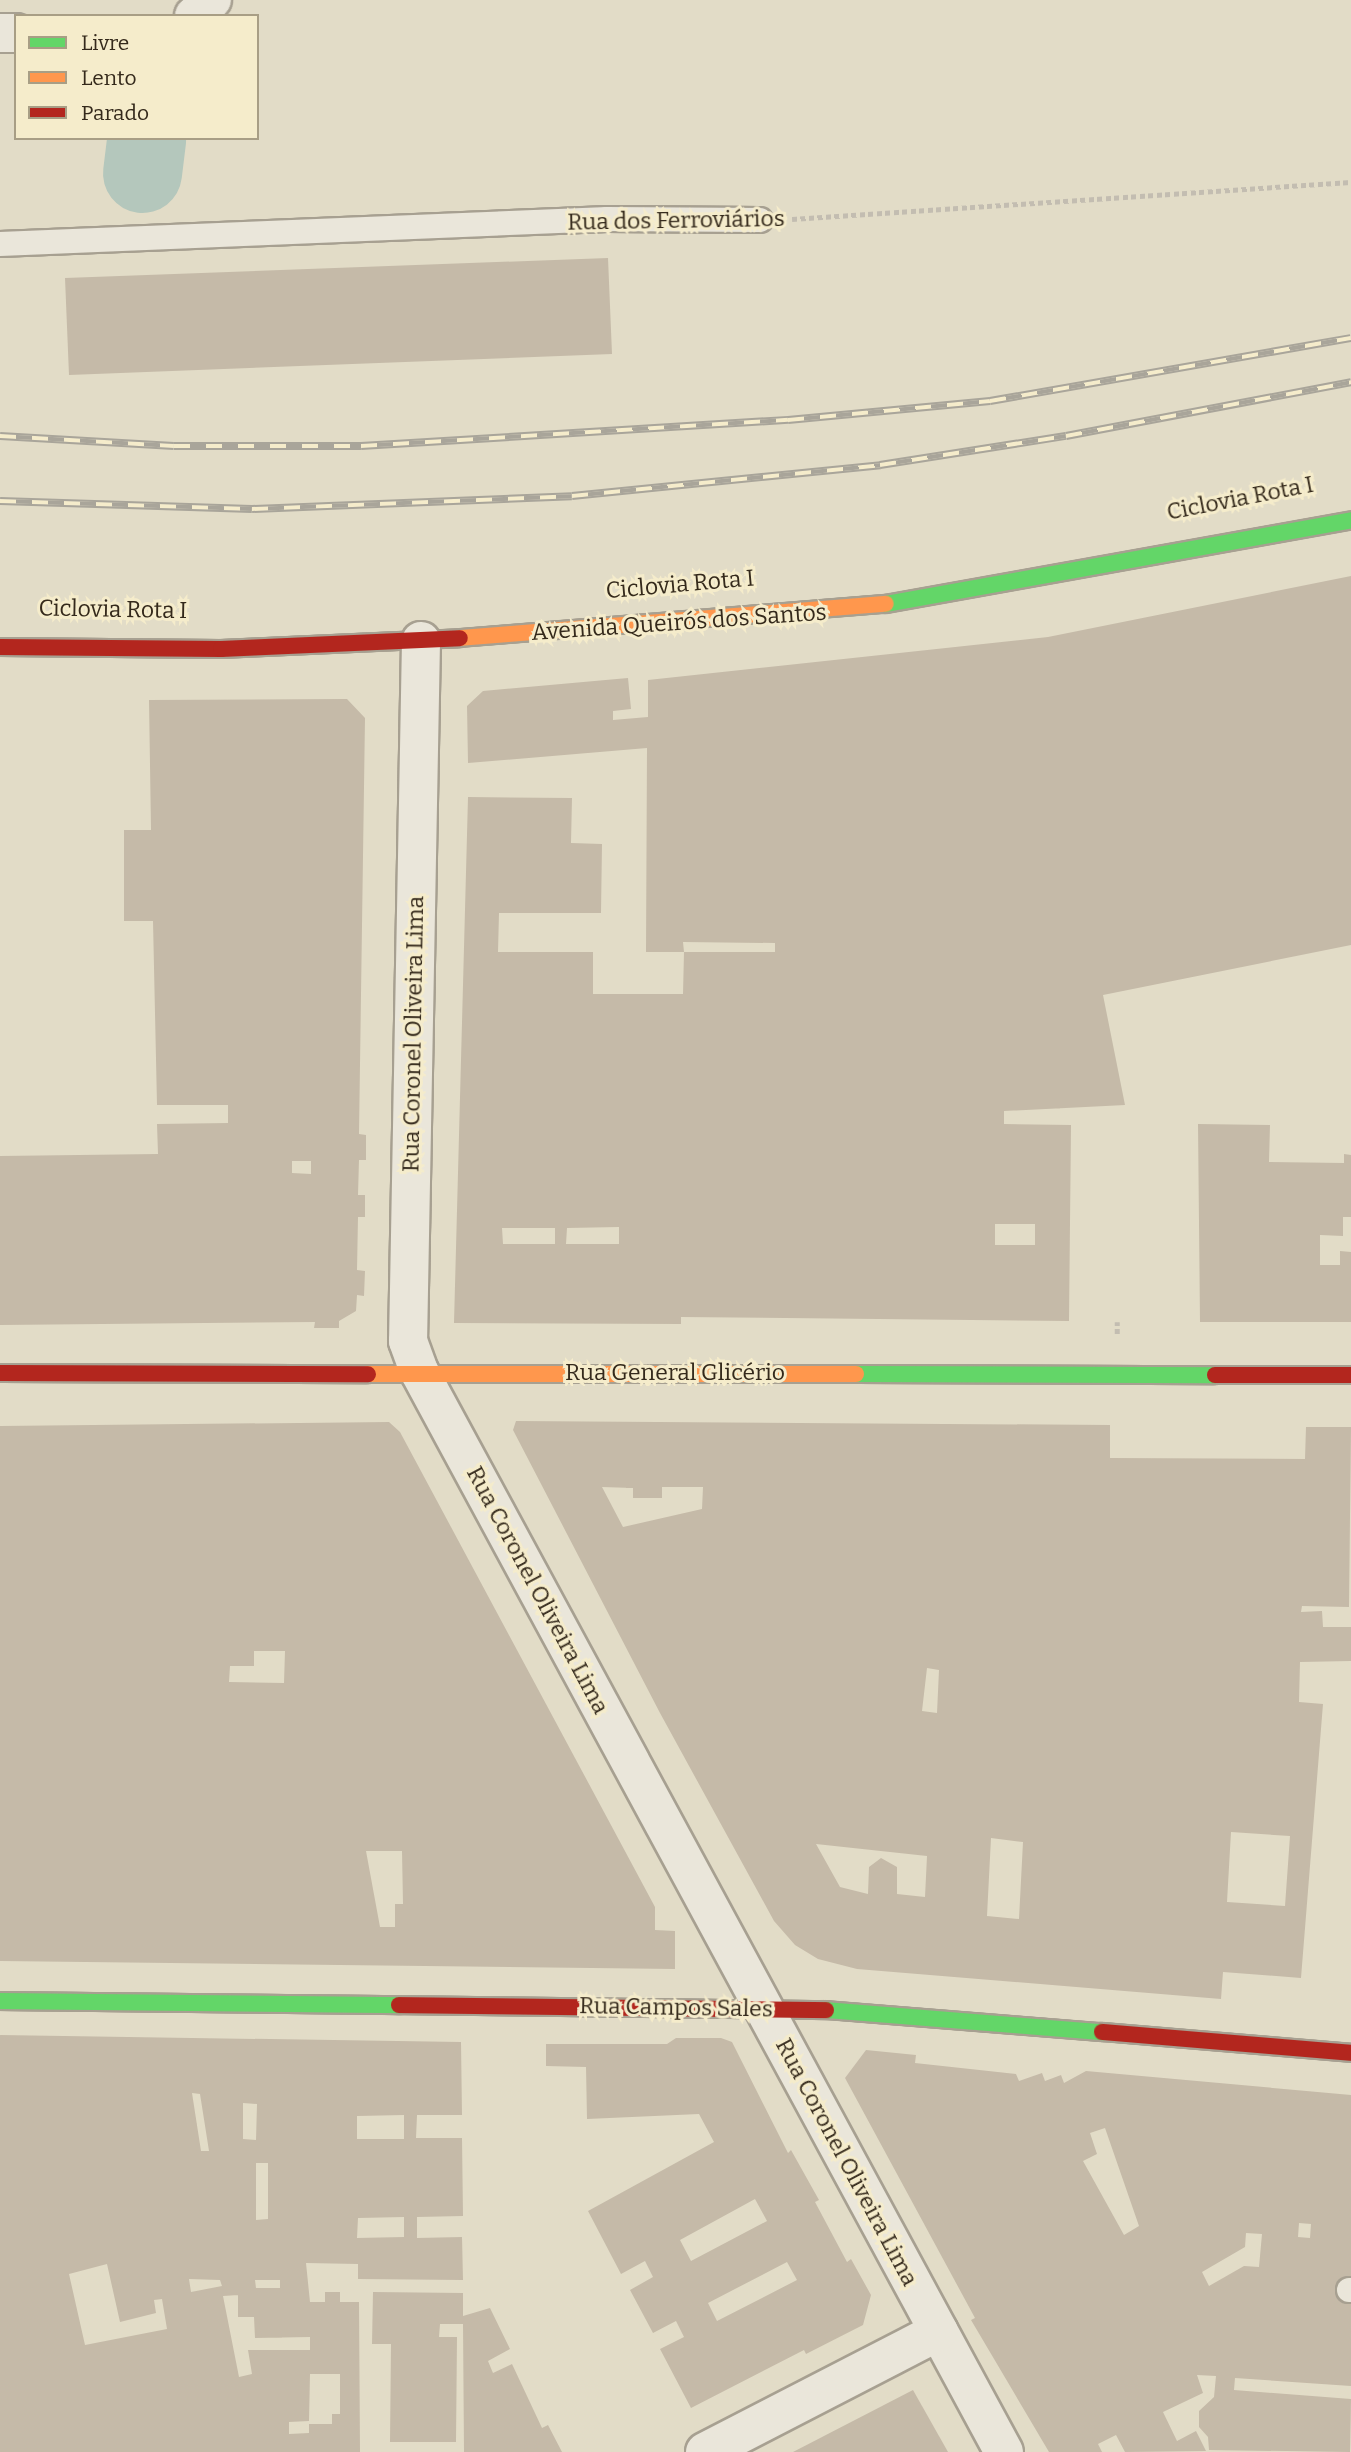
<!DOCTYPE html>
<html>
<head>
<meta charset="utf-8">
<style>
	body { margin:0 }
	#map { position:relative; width:1351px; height:2452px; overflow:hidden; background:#e2dcc7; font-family:Bitter,serif }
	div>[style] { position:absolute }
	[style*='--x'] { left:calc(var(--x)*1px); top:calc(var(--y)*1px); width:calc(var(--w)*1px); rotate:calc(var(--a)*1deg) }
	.river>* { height:79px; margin:-39.5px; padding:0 39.5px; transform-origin:39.5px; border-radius:39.5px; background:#b4c7bc }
	.building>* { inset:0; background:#c5baa8 }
	.path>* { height:4.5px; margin-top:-2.25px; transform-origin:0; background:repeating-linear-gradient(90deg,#c3bdb1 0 5px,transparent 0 8.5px) }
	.roads { filter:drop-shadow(2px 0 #a7a091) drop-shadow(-2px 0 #a7a091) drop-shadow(0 2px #a7a091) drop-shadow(0 -2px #a7a091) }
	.lane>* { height:24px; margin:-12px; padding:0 12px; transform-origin:12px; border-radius:12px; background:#eae6da }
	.street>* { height:38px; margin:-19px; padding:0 19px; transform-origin:19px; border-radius:19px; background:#eae6da }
	.fast>* { height:16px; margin:-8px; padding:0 8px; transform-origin:8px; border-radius:8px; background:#63d668 }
	.slow>* { height:16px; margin:-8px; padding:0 8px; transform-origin:8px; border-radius:8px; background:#ff974d }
	.jam>* { height:16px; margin:-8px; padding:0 8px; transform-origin:8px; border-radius:8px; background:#b3261e }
	.rail>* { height:8px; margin-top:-4px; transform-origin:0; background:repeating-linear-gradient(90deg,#f5eccb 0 16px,#a9a59a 0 32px); box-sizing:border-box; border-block:2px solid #a9a59a }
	span { translate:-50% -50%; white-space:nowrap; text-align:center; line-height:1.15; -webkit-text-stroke:6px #f5eccb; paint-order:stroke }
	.street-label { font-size:23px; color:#34291b }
	.legend { position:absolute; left:14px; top:14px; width:245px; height:126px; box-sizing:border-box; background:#f5eccb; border:2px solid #a89e85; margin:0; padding:9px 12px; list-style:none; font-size:21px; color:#34291b }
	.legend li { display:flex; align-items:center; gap:14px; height:35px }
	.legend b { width:35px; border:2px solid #a89e85 }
</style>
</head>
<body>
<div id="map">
	<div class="river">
		<div style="--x:142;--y:173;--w:35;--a:-83"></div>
	</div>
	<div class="building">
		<div style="clip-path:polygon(608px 258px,612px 354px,69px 375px,65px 278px)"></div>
		<div style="clip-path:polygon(evenodd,1351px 576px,1351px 945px,1103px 995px,1125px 1105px,1004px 1111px,1004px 1124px,1071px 1125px,1069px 1321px,681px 1317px,681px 1324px,454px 1323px,468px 797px,572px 798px,571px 843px,602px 844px,601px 913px,499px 913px,498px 952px,593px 952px,593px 994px,683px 994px,684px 952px,775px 952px,775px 943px,683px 942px,684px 952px,646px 952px,647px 748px,468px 763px,467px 706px,483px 691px,628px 678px,631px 709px,613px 711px,613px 720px,648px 717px,648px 680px,1048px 637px,1351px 576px,995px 1224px,1035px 1224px,1035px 1245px,995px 1245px,995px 1224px,1351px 576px,619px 1227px,619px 1244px,566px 1244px,567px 1228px,619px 1227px,1351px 576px,502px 1228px,555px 1228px,555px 1244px,503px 1244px,502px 1228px)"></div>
		<div style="clip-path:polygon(evenodd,347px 699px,365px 718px,359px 1134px,366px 1135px,366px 1160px,359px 1160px,358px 1195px,365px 1195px,365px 1217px,358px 1217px,357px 1270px,365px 1271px,364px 1296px,357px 1295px,356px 1311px,339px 1321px,339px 1328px,314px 1328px,315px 1322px,0 1325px,0 1156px,158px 1154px,157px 1124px,228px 1123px,228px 1105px,157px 1105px,153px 921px,124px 921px,124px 830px,151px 830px,149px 700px,347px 699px,292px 1161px,311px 1161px,311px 1174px,292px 1173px,292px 1161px)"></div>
		<div style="clip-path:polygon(1198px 1124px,1270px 1125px,1269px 1162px,1344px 1163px,1344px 1154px,1351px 1155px,1351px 1217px,1343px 1217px,1343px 1236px,1320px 1235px,1320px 1265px,1340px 1265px,1340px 1251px,1351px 1252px,1351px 1322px,1200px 1322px)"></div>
		<div style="clip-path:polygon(evenodd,516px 1421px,1110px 1425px,1110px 1458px,1305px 1459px,1306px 1427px,1351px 1427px,1349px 1607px,1302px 1606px,1301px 1612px,1322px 1611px,1323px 1627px,1351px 1627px,1351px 1661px,1300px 1662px,1299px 1702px,1323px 1704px,1301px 1978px,1223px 1972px,1221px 1999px,857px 1969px,818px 1959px,795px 1945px,774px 1921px,660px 1713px,513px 1430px,516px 1421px,602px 1487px,633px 1488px,633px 1498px,662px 1498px,662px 1487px,703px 1487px,702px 1509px,623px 1527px,602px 1487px,516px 1421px,927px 1668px,939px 1670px,937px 1713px,922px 1711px,927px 1668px,516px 1421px,1231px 1832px,1290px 1836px,1285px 1906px,1227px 1902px,1231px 1832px,516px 1421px,991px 1838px,1023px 1842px,1019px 1919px,987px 1916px,991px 1838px,516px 1421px,816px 1844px,927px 1856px,925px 1897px,897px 1894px,897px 1867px,881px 1858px,869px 1867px,868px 1894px,840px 1887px,816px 1844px)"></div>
		<div style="clip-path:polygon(evenodd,389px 1422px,400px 1432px,655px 1907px,655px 1930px,675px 1931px,675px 1969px,0 1961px,0 1426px,389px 1422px,254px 1651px,285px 1651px,284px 1683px,229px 1682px,230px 1666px,254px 1666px,254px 1651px,389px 1422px,366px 1851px,402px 1851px,403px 1904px,395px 1904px,395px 1927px,380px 1927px,366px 1851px)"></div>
		<div style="clip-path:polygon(evenodd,0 2035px,461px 2042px,462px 2115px,417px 2115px,416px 2138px,462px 2138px,463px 2216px,417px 2217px,417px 2238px,462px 2237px,463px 2280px,358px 2279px,358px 2264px,306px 2263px,310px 2302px,325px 2302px,325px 2292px,340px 2292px,340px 2302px,359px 2302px,360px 2452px,0 2452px,0 2035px,192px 2093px,200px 2094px,209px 2151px,201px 2151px,192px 2093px,0 2035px,243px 2103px,257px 2104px,256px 2140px,243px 2139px,243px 2103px,0 2035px,404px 2115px,404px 2139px,357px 2139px,357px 2116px,404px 2115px,0 2035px,256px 2163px,268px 2163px,268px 2219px,256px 2220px,256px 2163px,0 2035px,404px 2217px,404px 2237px,357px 2238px,358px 2218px,404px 2217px,0 2035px,107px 2264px,120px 2322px,156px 2313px,154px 2300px,162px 2299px,167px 2329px,85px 2345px,69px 2274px,107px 2264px,0 2035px,189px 2279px,220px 2280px,222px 2286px,191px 2292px,189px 2279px,0 2035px,255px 2280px,280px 2280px,280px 2288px,256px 2288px,255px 2280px,0 2035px,238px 2295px,238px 2317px,254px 2317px,255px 2338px,310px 2337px,310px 2350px,248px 2350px,252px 2374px,239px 2377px,223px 2296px,238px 2295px,0 2035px,310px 2374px,340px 2374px,340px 2414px,332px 2414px,332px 2424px,309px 2424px,309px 2433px,289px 2434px,289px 2422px,309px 2421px,310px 2374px)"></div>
		<div style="clip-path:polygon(evenodd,676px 2038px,721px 2038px,732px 2042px,788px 2153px,791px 2150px,819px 2200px,815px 2202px,847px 2262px,851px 2259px,871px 2295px,863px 2325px,806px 2354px,804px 2350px,691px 2408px,660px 2349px,684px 2337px,676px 2321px,653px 2333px,630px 2290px,653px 2277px,645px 2261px,621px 2274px,588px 2211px,714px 2142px,699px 2114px,587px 2119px,586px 2067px,546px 2066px,546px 2044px,667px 2044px,676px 2038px,755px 2199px,767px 2221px,691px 2261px,680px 2240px,755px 2199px,676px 2038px,787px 2262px,797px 2280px,717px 2321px,708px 2303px,787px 2262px)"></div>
		<div style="clip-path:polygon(evenodd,866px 2050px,916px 2055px,915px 2063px,1016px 2074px,1019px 2081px,1042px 2073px,1045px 2081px,1061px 2075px,1064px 2083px,1086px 2071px,1351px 2095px,1351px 2386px,1235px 2378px,1234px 2390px,1351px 2399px,1350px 2452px,1209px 2450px,1208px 2437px,1199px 2427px,1199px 2411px,1214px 2397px,1216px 2376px,1197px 2375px,1203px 2393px,1163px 2412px,1177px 2441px,1196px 2431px,1206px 2451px,1125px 2452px,1116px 2435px,1098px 2444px,1102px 2452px,1049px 2452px,971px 2320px,975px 2318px,845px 2078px,866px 2050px,1105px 2128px,1139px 2226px,1124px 2235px,1083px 2161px,1097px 2154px,1090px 2133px,1105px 2128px,866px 2050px,1299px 2223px,1311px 2224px,1310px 2238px,1298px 2237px,1299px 2223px,866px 2050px,1246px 2233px,1262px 2234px,1259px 2267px,1244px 2266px,1209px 2286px,1202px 2272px,1245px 2247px,1246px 2233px)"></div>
		<div style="clip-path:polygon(373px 2292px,463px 2293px,463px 2316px,490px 2308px,510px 2349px,488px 2361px,493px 2373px,512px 2364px,542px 2428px,548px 2425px,562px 2452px,464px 2452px,463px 2324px,440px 2324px,439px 2337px,457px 2337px,456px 2442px,390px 2442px,391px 2344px,372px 2344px)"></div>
		<div style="clip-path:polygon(913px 2390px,948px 2452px,793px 2452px)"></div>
	</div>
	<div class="path">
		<div style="--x:792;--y:219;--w:560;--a:-3.79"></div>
		<div style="--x:1117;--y:1334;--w:12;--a:-90"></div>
	</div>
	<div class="roads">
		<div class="lane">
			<div style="--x:0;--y:244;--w:608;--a:-2.36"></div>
			<div style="--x:607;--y:219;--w:153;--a:0.4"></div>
			<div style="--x:1349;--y:2290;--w:2;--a:0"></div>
		</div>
		<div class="street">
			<div style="--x:194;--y:16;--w:24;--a:-42"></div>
			<div style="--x:0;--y:33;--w:16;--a:0"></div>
			<div style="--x:421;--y:641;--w:700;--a:91.06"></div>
			<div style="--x:408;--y:1341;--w:32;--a:70"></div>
			<div style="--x:419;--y:1371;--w:1229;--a:61.58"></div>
			<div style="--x:705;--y:2452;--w:263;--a:-27.3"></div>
		</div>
		<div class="fast">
			<div style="--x:886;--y:604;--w:473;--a:-10.2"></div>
			<div style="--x:856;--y:1374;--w:359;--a:0.2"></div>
			<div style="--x:0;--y:2001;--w:399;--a:0.6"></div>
			<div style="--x:826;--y:2010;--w:277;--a:4.6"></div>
		</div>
		<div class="slow">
			<div style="--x:460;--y:638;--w:427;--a:-4.6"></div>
			<div style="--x:368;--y:1374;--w:488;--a:0"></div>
		</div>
		<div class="jam">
			<div style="--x:0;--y:647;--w:221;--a:0.5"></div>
			<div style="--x:221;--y:649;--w:239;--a:-2.6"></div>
			<div style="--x:0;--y:1373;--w:368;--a:0.2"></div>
			<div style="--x:1215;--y:1375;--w:136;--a:0"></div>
			<div style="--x:399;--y:2005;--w:427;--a:0.7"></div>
			<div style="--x:1102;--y:2032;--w:250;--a:4.8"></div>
		</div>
	</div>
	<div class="rail">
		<div style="--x:0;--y:436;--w:174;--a:3.3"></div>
		<div style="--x:174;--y:446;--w:187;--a:0"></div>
		<div style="--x:361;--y:446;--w:428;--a:-3.5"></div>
		<div style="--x:788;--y:420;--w:203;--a:-5.4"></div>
		<div style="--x:990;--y:401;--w:366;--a:-9.9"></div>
		<div style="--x:0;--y:501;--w:252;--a:1.8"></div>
		<div style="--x:252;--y:509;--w:320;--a:-2.3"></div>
		<div style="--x:572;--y:496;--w:310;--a:-5.7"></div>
		<div style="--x:880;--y:465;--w:188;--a:-8.9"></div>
		<div style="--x:1066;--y:436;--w:290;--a:-10.7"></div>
	</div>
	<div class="street-label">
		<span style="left:676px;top:220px;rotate:-1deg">Rua dos Ferroviários</span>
		<span style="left:1240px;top:498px;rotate:-11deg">Ciclovia Rota I</span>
		<span style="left:680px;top:584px;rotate:-5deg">Ciclovia Rota I</span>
		<span style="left:113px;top:609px;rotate:1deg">Ciclovia Rota I</span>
		<span style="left:679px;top:622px;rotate:-4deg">Avenida Queirós dos Santos</span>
		<span style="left:413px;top:1034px;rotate:-89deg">Rua Coronel Oliveira Lima</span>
		<span style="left:675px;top:1372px">Rua General Glicério</span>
		<span style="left:538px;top:1590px;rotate:62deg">Rua Coronel Oliveira Lima</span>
		<span style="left:676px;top:2007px;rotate:1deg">Rua Campos Sales</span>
		<span style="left:847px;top:2162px;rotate:62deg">Rua Coronel Oliveira Lima</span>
	</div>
	<ul class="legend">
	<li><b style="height:9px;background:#63d668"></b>Livre</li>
	<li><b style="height:9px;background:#ff974d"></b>Lento</li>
	<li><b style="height:9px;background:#b3261e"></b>Parado</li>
	</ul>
</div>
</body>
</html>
